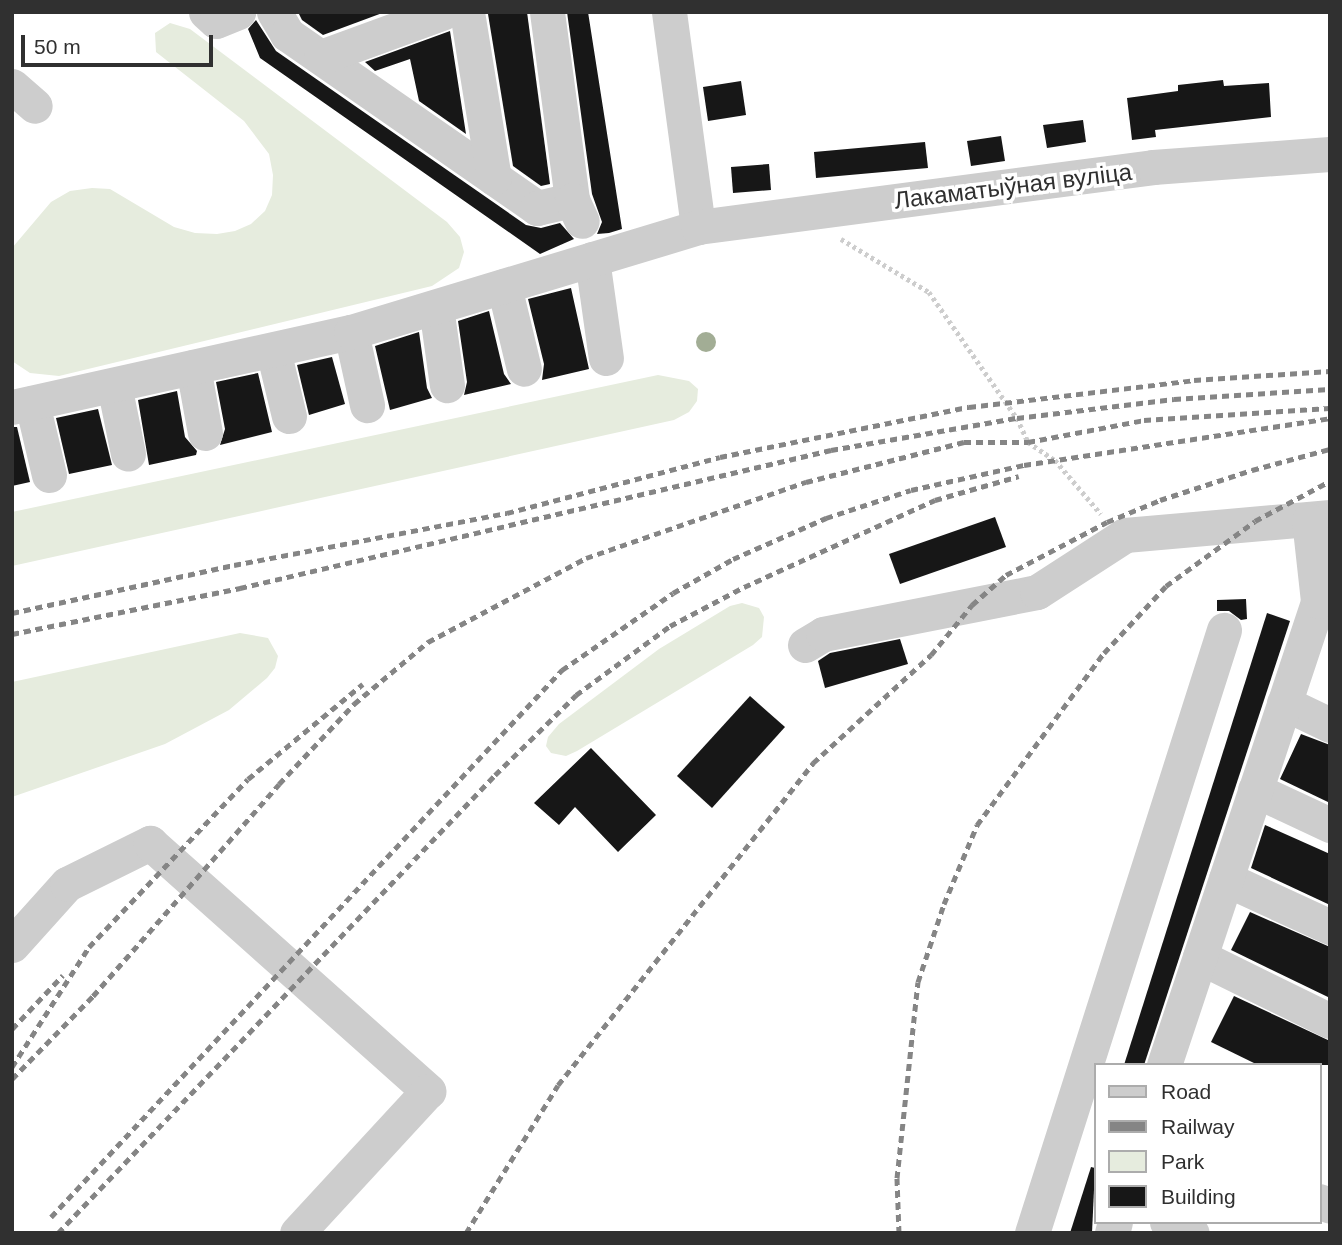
<!DOCTYPE html>
<html>
<head>
<meta charset="utf-8">
<style>
	body { margin:0 }
	#map { position:relative; width:1342px; height:1245px; overflow:hidden; background:#fff; font-family:Helvetica,sans-serif }
	div>[style] { position:absolute }
	[style*='--x'] { left:calc(var(--x)*1px); top:calc(var(--y)*1px); width:calc(var(--w)*1px); rotate:calc(var(--a)*1deg) }
	.green>* { inset:0; background:#e6ecde }
	.building>* { inset:0; background:#171717 }
	.path>* { height:4.5px; margin-top:-2.25px; transform-origin:0; background:repeating-linear-gradient(90deg,#cdcdcd 0 3.5px,transparent 0 7px) }
	.minor>* { height:35px; margin:-17.5px; padding:0 17.5px; transform-origin:17.5px; border-radius:17.5px; background:#cdcdcd }
	.rail>* { height:5px; margin-top:-2.5px; transform-origin:0; background:repeating-linear-gradient(90deg,#858585 0 7px,transparent 0 12px) }
	.trees>* { width:20px; height:20px; margin:-10px; border-radius:50%; background:#a2ad95 }
	span { translate:-50% -50%; white-space:nowrap; text-align:center; line-height:1.15; -webkit-text-stroke:7px #fff; paint-order:stroke }
	.street-label { font-size:24px; color:#303030 }
	.frame { position:absolute; inset:0; border:14px solid #303030; pointer-events:none }
	.legend { position:absolute; left:1094px; top:1063px; width:228px; height:161px; box-sizing:border-box; background:#fff; border:2px solid #acacac; margin:0; padding:9px 12px; list-style:none; font-size:21px; color:#303030 }
	.legend li { display:flex; align-items:center; gap:14px; height:35px }
	.legend b { width:35px; border:2px solid #acacac }
	.scale { position:absolute; left:21px; top:35px; width:192px; height:32px; box-sizing:border-box; border:4px solid #303030; border-top:0; padding-left:9px; font-size:21px; line-height:24px; white-space:nowrap; color:#303030; -webkit-text-stroke:5px #fff; paint-order:stroke }
</style>
</head>
<body>
<div id="map">
	<div class="green">
		<div style="clip-path:polygon(170px 23px,190px 29px,447px 222px,460px 237px,464px 252px,459px 268px,432px 286px,59px 376px,30px 373px,12px 361px,12px 248px,51px 202px,70px 191px,92px 188px,110px 189px,174px 227px,195px 233px,217px 234px,235px 231px,251px 224px,265px 211px,272px 195px,273px 175px,269px 154px,244px 121px,156px 52px,155px 33px)"></div>
		<div style="clip-path:polygon(658px 375px,689px 381px,698px 389px,697px 401px,689px 412px,674px 420px,12px 566px,12px 512px)"></div>
		<div style="clip-path:polygon(742px 603px,759px 608px,764px 617px,762px 637px,753px 645px,577px 751px,566px 756px,551px 753px,546px 746px,548px 737px,559px 724px,659px 649px,730px 606px)"></div>
		<div style="clip-path:polygon(240px 633px,268px 638px,278px 656px,275px 668px,267px 678px,229px 710px,165px 744px,12px 797px,12px 682px)"></div>
	</div>
	<div class="building">
		<div style="clip-path:polygon(298px 12px,385px 12px,323px 35px,302px 20px)"></div>
		<div style="clip-path:polygon(501px 12px,527px 12px,550px 184px,541px 186px,513px 166px,488px 14px)"></div>
		<div style="clip-path:polygon(567px 12px,588px 12px,622px 229px,609px 233px,597px 234px,602px 222px,592px 194px)"></div>
		<div style="clip-path:polygon(256px 20px,276px 51px,526px 225px,541px 228px,560px 223px,574px 239px,540px 254px,260px 58px,248px 29px)"></div>
		<div style="clip-path:polygon(450px 31px,466px 134px,419px 101px,410px 59px,375px 71px,365px 62px)"></div>
		<div style="clip-path:polygon(1223px 80px,1224px 86px,1269px 83px,1271px 117px,1155px 130px,1156px 137px,1132px 140px,1127px 98px,1178px 91px,1178px 85px)"></div>
		<div style="clip-path:polygon(741px 81px,746px 115px,708px 121px,703px 87px)"></div>
		<div style="clip-path:polygon(1083px 120px,1086px 142px,1047px 148px,1043px 125px)"></div>
		<div style="clip-path:polygon(1001px 136px,1005px 161px,971px 166px,967px 141px)"></div>
		<div style="clip-path:polygon(925px 142px,928px 168px,816px 178px,814px 152px)"></div>
		<div style="clip-path:polygon(769px 164px,771px 190px,733px 193px,731px 167px)"></div>
		<div style="clip-path:polygon(571px 288px,589px 369px,542px 380px,544px 364px,528px 299px)"></div>
		<div style="clip-path:polygon(489px 311px,504px 374px,511px 384px,464px 395px,467px 382px,458px 321px)"></div>
		<div style="clip-path:polygon(419px 332px,427px 388px,432px 398px,390px 410px,375px 346px)"></div>
		<div style="clip-path:polygon(332px 357px,345px 404px,309px 415px,297px 365px)"></div>
		<div style="clip-path:polygon(258px 373px,272px 432px,220px 445px,225px 429px,216px 382px)"></div>
		<div style="clip-path:polygon(177px 391px,185px 437px,197px 451px,196px 455px,149px 465px,138px 400px)"></div>
		<div style="clip-path:polygon(98px 409px,112px 465px,69px 474px,56px 418px)"></div>
		<div style="clip-path:polygon(12px 427px,17px 427px,30px 482px,12px 486px)"></div>
		<div style="clip-path:polygon(995px 517px,1006px 547px,900px 584px,889px 554px)"></div>
		<div style="clip-path:polygon(1246px 599px,1247px 619px,1241px 620px,1229px 611px,1217px 611px,1217px 600px)"></div>
		<div style="clip-path:polygon(1267px 613px,1290px 621px,1144px 1065px,1124px 1065px)"></div>
		<div style="clip-path:polygon(900px 639px,908px 664px,825px 688px,818px 661px,830px 653px)"></div>
		<div style="clip-path:polygon(750px 696px,785px 727px,712px 808px,677px 776px)"></div>
		<div style="clip-path:polygon(1301px 734px,1330px 745px,1330px 803px,1280px 779px)"></div>
		<div style="clip-path:polygon(591px 748px,656px 815px,618px 852px,575px 807px,559px 825px,534px 803px)"></div>
		<div style="clip-path:polygon(1265px 825px,1330px 854px,1330px 905px,1251px 868px)"></div>
		<div style="clip-path:polygon(1250px 912px,1330px 947px,1330px 998px,1231px 950px)"></div>
		<div style="clip-path:polygon(1234px 996px,1330px 1041px,1330px 1065px,1258px 1065px,1211px 1042px)"></div>
		<div style="clip-path:polygon(1091px 1167px,1095px 1168px,1092px 1233px,1070px 1233px)"></div>
	</div>
	<div class="path">
		<div style="--x:841;--y:239;--w:103;--a:31.1"></div>
		<div style="--x:929;--y:292;--w:154;--a:55.1"></div>
		<div style="--x:1017;--y:418;--w:26;--a:65"></div>
		<div style="--x:1028;--y:442;--w:32;--a:34"></div>
		<div style="--x:1055;--y:460;--w:71;--a:49.6"></div>
	</div>
	<div class="minor">
		<div style="--x:206;--y:12;--w:13;--a:42"></div>
		<div style="--x:216;--y:21;--w:24;--a:-22"></div>
		<div style="--x:274;--y:12;--w:26;--a:59"></div>
		<div style="--x:287;--y:34;--w:305;--a:34.8"></div>
		<div style="--x:537;--y:208;--w:36;--a:-13"></div>
		<div style="--x:467;--y:12;--w:168;--a:80.8"></div>
		<div style="--x:547;--y:12;--w:190;--a:82.4"></div>
		<div style="--x:572;--y:200;--w:23;--a:65"></div>
		<div style="--x:669;--y:12;--w:217;--a:82.3"></div>
		<div style="--x:321;--y:57;--w:131;--a:-20.1"></div>
		<div style="--x:12;--y:86;--w:30;--a:41"></div>
		<div style="--x:592;--y:259;--w:100;--a:82"></div>
		<div style="--x:504;--y:286;--w:85;--a:76.5"></div>
		<div style="--x:436;--y:307;--w:79;--a:82"></div>
		<div style="--x:351;--y:332;--w:75;--a:77.6"></div>
		<div style="--x:273;--y:350;--w:68;--a:76.4"></div>
		<div style="--x:193;--y:367;--w:67;--a:79.7"></div>
		<div style="--x:114;--y:385;--w:70;--a:78.5"></div>
		<div style="--x:32;--y:403;--w:74;--a:76.7"></div>
		<div style="--x:12;--y:407;--w:347;--a:-12.5"></div>
		<div style="--x:351;--y:332;--w:363;--a:-16.8"></div>
		<div style="--x:698;--y:227;--w:459;--a:-7.5"></div>
		<div style="--x:1153;--y:167;--w:177;--a:-4.2"></div>
		<div style="--x:805;--y:645;--w:21;--a:-31"></div>
		<div style="--x:823;--y:634;--w:218;--a:-11.1"></div>
		<div style="--x:1037;--y:592;--w:105;--a:-32.9"></div>
		<div style="--x:1125;--y:535;--w:206;--a:-5"></div>
		<div style="--x:1284;--y:703;--w:51;--a:25.6"></div>
		<div style="--x:1255;--y:790;--w:83;--a:25"></div>
		<div style="--x:1226;--y:879;--w:115;--a:24.8"></div>
		<div style="--x:12;--y:945;--w:82;--a:-48"></div>
		<div style="--x:67;--y:884;--w:93;--a:-26.3"></div>
		<div style="--x:150;--y:843;--w:373;--a:41.7"></div>
		<div style="--x:428;--y:1091;--w:193;--a:132.7"></div>
		<div style="--x:1200;--y:957;--w:145;--a:26.2"></div>
		<div style="--x:1164;--y:1065;--w:489;--a:-71.6"></div>
		<div style="--x:1318;--y:601;--w:81;--a:-96.3"></div>
		<div style="--x:1319;--y:1201;--w:12;--a:24"></div>
		<div style="--x:1167;--y:1222;--w:27;--a:24"></div>
		<div style="--x:1032;--y:1233;--w:633;--a:-72.34"></div>
		<div style="--x:1112;--y:1233;--w:11;--a:-75"></div>
	</div>
	<div class="rail">
		<div style="--x:12;--y:613;--w:227;--a:-12.2"></div>
		<div style="--x:234;--y:565;--w:278;--a:-10.8"></div>
		<div style="--x:507;--y:513;--w:220;--a:-14.7"></div>
		<div style="--x:720;--y:457;--w:254;--a:-11.4"></div>
		<div style="--x:969;--y:407;--w:227;--a:-6.8"></div>
		<div style="--x:1194;--y:380;--w:136;--a:-3.8"></div>
		<div style="--x:12;--y:634;--w:233;--a:-11.4"></div>
		<div style="--x:240;--y:588;--w:607;--a:-13.14"></div>
		<div style="--x:831;--y:450;--w:189;--a:-9.8"></div>
		<div style="--x:1017;--y:418;--w:158;--a:-6.9"></div>
		<div style="--x:1174;--y:399;--w:156;--a:-3.7"></div>
		<div style="--x:12;--y:1029;--w:74;--a:-46.6"></div>
		<div style="--x:12;--y:1067;--w:143;--a:-57.3"></div>
		<div style="--x:89;--y:947;--w:231;--a:-46.6"></div>
		<div style="--x:248;--y:779;--w:149;--a:-39.6"></div>
		<div style="--x:12;--y:1079;--w:116;--a:-45.7"></div>
		<div style="--x:93;--y:996;--w:282;--a:-48.7"></div>
		<div style="--x:279;--y:784;--w:110;--a:-46.8"></div>
		<div style="--x:354;--y:704;--w:97;--a:-40"></div>
		<div style="--x:428;--y:642;--w:179;--a:-28"></div>
		<div style="--x:586;--y:558;--w:233;--a:-19.1"></div>
		<div style="--x:806;--y:482;--w:163;--a:-14.2"></div>
		<div style="--x:964;--y:442;--w:64;--a:0"></div>
		<div style="--x:1028;--y:442;--w:118;--a:-10.7"></div>
		<div style="--x:1144;--y:420;--w:186;--a:-3.7"></div>
		<div style="--x:51;--y:1217;--w:749;--a:-46.95"></div>
		<div style="--x:562;--y:670;--w:135;--a:-34.7"></div>
		<div style="--x:673;--y:593;--w:69;--a:-29.5"></div>
		<div style="--x:733;--y:559;--w:102;--a:-23.8"></div>
		<div style="--x:826;--y:518;--w:89;--a:-18.2"></div>
		<div style="--x:911;--y:490;--w:116;--a:-12.5"></div>
		<div style="--x:1024;--y:465;--w:310;--a:-8.7"></div>
		<div style="--x:58;--y:1233;--w:633;--a:-46.34"></div>
		<div style="--x:495;--y:775;--w:114;--a:-44.6"></div>
		<div style="--x:576;--y:695;--w:117;--a:-36.3"></div>
		<div style="--x:670;--y:626;--w:84;--a:-27.8"></div>
		<div style="--x:744;--y:587;--w:210;--a:-24.5"></div>
		<div style="--x:935;--y:500;--w:87;--a:-15.9"></div>
		<div style="--x:466;--y:1233;--w:174;--a:-58.1"></div>
		<div style="--x:558;--y:1085;--w:411;--a:-51.6"></div>
		<div style="--x:813;--y:763;--w:160;--a:-42.5"></div>
		<div style="--x:931;--y:655;--w:65;--a:-50.6"></div>
		<div style="--x:972;--y:605;--w:45;--a:-41.4"></div>
		<div style="--x:1006;--y:575;--w:114;--a:-27.7"></div>
		<div style="--x:1107;--y:522;--w:57;--a:-22.5"></div>
		<div style="--x:1160;--y:500;--w:97;--a:-18.1"></div>
		<div style="--x:1252;--y:470;--w:81;--a:-15.1"></div>
		<div style="--x:899;--y:1233;--w:55;--a:-92.1"></div>
		<div style="--x:897;--y:1178;--w:197;--a:-83.9"></div>
		<div style="--x:918;--y:982;--w:82;--a:-71.6"></div>
		<div style="--x:944;--y:904;--w:86;--a:-67.3"></div>
		<div style="--x:977;--y:825;--w:214;--a:-53.6"></div>
		<div style="--x:1104;--y:653;--w:91;--a:-47.2"></div>
		<div style="--x:1166;--y:586;--w:110;--a:-36.1"></div>
		<div style="--x:1255;--y:521;--w:85;--a:-28.1"></div>
	</div>
	<div class="trees">
		<div style="left:706px;top:342px"></div>
	</div>
	<div class="street-label">
		<span style="left:1013px;top:186px;rotate:-7deg">Лакаматыўная вуліца</span>
	</div>
	<div class="frame"></div>
	<ul class="legend">
	<li><b style="height:9px;background:#cdcdcd"></b>Road</li>
	<li><b style="height:9px;background:#858585"></b>Railway</li>
	<li><b style="height:19px;background:#e6ecde"></b>Park</li>
	<li><b style="height:19px;background:#171717"></b>Building</li>
	</ul>
	<div class="scale">50 m</div>
</div>
</body>
</html>
